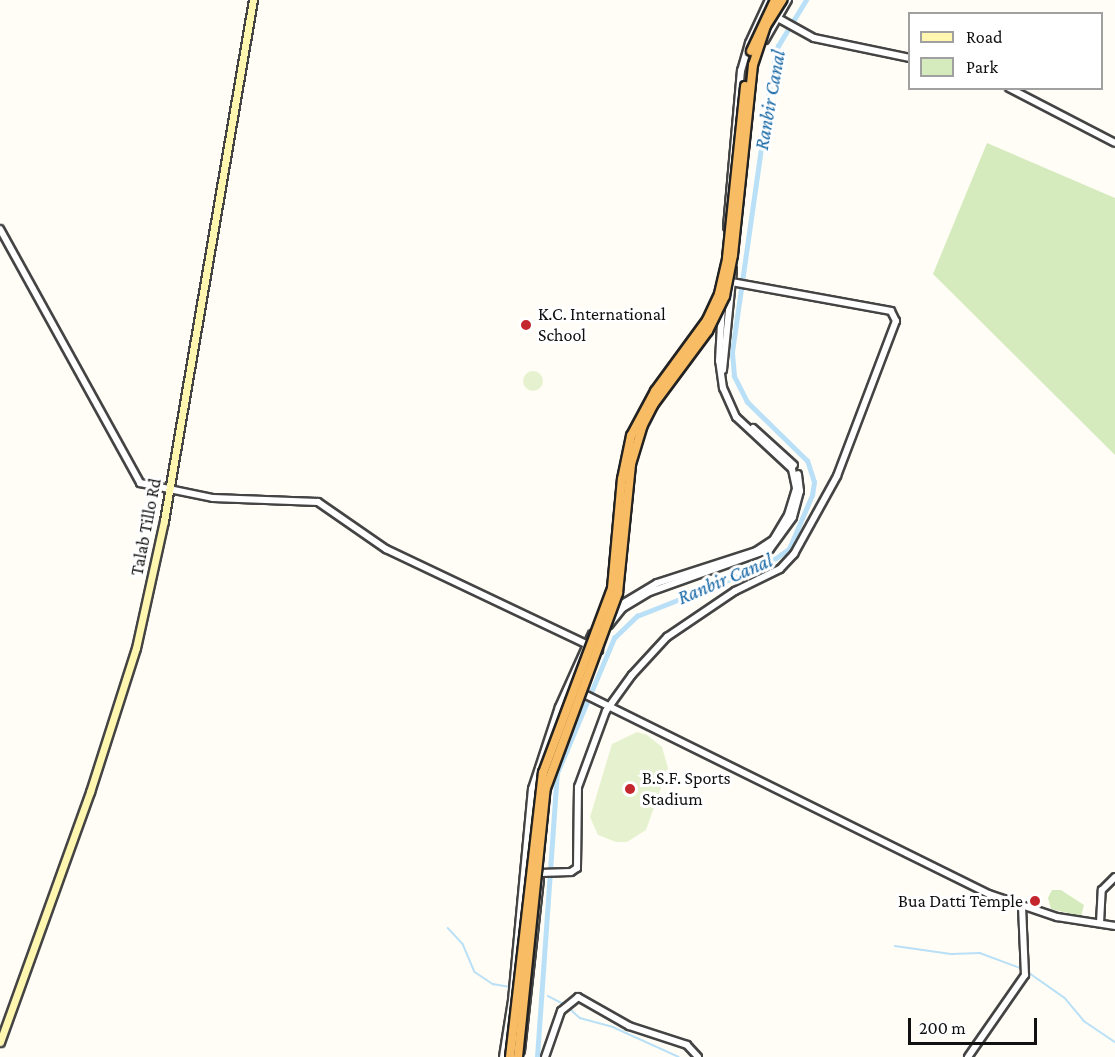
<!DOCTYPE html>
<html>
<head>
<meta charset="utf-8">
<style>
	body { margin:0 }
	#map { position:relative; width:1115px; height:1057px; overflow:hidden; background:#fffdf5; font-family:"Crimson Pro",serif }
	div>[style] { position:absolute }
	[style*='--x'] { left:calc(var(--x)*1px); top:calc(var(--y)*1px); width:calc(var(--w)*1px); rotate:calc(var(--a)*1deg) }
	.green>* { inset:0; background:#d5ebbd }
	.pitch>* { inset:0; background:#e6f2cf }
	.round { border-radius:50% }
	.stream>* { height:1.5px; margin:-0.75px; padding:0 0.75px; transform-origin:0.75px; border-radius:0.75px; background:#b9e0f7 }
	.canal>* { height:4.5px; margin:-2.25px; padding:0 2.25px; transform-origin:2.25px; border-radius:2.25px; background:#b9e0f7 }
	.roads { filter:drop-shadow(2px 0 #444) drop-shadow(-2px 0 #444) drop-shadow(0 2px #444) drop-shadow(0 -2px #444) }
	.tertiary>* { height:6px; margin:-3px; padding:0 3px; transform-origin:3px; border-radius:3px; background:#fff }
	.secondary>* { height:7px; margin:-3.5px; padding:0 3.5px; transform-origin:3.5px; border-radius:3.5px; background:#fff6b0 }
	.bridges { filter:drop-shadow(2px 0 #222) drop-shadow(-2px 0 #222) drop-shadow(0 2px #222) drop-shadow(0 -2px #222) }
	.trunk-bridge>* { height:8px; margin:-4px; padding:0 4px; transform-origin:4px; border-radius:4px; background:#f7bc64 }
	.dots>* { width:16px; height:16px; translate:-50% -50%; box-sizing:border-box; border:3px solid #fff; border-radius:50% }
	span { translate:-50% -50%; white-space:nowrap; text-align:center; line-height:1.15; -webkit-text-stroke:6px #fff; paint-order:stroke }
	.poi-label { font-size:18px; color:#111 }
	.left { translate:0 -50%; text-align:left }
	.right { translate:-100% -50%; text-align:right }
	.street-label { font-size:18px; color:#111 }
	.water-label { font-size:20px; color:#1768a6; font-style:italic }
	.legend { position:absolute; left:908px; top:12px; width:195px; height:78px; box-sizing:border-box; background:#fff; border:2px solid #a0a0a0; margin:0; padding:8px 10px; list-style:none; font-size:18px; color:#111 }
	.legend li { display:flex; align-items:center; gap:12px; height:30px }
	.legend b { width:30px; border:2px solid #a0a0a0 }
	.scale { position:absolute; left:908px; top:1018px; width:129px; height:27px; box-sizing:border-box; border:3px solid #111; border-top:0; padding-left:8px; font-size:18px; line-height:21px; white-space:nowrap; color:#111; -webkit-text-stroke:4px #fff; paint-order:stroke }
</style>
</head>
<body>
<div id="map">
	<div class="green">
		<div style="clip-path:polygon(987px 143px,1115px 198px,1115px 455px,933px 274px)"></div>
		<div style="clip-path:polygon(1052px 890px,1061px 890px,1084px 905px,1081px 916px,1051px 909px,1048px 898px)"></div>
	</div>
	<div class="pitch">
		<div class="round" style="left:523px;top:371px;width:20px;height:20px"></div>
		<div style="clip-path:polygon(637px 732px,647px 735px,662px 747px,668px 768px,646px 830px,627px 842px,616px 842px,598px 835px,590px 817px,612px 744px)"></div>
	</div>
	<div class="stream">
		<div style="--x:448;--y:928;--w:22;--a:47"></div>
		<div style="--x:463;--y:944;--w:30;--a:67"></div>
		<div style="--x:475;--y:972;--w:22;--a:34"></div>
		<div style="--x:493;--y:984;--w:17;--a:10"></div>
		<div style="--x:895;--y:946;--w:58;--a:8"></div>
		<div style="--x:952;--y:954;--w:28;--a:-2"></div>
		<div style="--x:980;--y:953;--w:46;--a:20.4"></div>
		<div style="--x:1028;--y:972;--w:45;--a:35.1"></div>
		<div style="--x:1065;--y:998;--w:30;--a:50"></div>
		<div style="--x:1084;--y:1021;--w:37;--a:34"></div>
		<div style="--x:548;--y:996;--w:20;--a:27"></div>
		<div style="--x:569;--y:1008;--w:15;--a:42"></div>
		<div style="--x:580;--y:1018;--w:34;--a:15"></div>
		<div style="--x:613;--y:1027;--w:72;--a:24.4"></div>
	</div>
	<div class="canal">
		<div style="--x:537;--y:1057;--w:285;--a:-86"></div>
		<div style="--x:557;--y:773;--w:147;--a:-67.1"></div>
		<div style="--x:614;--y:638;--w:32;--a:-44"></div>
		<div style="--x:637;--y:616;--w:139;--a:-21.6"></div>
		<div style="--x:766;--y:565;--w:28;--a:-35"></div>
		<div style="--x:789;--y:549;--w:59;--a:-66.9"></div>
		<div style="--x:812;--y:495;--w:13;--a:-81"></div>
		<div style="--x:814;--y:482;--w:22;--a:-108"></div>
		<div style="--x:807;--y:461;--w:84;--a:-135.5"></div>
		<div style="--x:747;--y:402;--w:29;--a:-117"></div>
		<div style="--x:734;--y:376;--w:24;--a:-95"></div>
		<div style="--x:732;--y:352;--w:284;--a:-81.9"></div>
		<div style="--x:772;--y:71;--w:26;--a:-77"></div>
		<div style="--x:778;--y:46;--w:54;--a:-58.7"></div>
	</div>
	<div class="roads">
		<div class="tertiary">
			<div style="--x:776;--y:17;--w:43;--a:28.9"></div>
			<div style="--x:814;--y:38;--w:98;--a:11.8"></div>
			<div style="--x:765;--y:40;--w:46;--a:-60.1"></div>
			<div style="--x:1009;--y:88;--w:119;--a:27.4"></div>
			<div style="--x:727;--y:227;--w:157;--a:-84.9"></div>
			<div style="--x:741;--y:71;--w:29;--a:-74"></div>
			<div style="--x:749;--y:43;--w:47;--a:-65.1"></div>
			<div style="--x:0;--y:229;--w:290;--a:61.1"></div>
			<div style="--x:140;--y:483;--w:75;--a:11.6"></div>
			<div style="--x:213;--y:498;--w:105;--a:2.2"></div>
			<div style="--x:318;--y:502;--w:83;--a:34.7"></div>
			<div style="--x:386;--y:549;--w:236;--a:25.4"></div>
			<div style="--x:723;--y:370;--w:101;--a:-84.3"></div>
			<div style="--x:753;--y:428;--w:55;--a:42.1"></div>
			<div style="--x:612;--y:610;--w:52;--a:-31"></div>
			<div style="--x:657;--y:583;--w:104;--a:-17.9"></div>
			<div style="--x:756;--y:551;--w:20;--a:-33"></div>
			<div style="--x:773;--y:540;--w:29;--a:-59"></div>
			<div style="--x:788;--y:515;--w:28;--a:-73"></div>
			<div style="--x:796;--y:488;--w:19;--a:-102"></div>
			<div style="--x:792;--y:469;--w:76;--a:-137.1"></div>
			<div style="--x:736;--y:417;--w:32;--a:-114"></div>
			<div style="--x:723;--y:388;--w:27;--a:-98"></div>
			<div style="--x:719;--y:361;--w:55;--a:-86.9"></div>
			<div style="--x:609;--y:625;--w:22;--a:-51"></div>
			<div style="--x:623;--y:608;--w:31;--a:-31"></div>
			<div style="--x:650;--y:592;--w:127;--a:-19.7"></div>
			<div style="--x:770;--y:549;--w:39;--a:-54"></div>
			<div style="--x:793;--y:517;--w:27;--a:-75"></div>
			<div style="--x:800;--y:491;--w:17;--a:-97"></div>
			<div style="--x:582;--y:693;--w:454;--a:26.3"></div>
			<div style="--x:989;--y:894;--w:72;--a:18.7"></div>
			<div style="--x:1057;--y:917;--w:59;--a:8.8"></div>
			<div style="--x:540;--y:873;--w:31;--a:-2"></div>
			<div style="--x:571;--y:872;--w:7;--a:-34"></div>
			<div style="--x:577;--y:868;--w:81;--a:-89.3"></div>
			<div style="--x:578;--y:787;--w:81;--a:-69.8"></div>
			<div style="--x:606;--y:711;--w:44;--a:-54.2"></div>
			<div style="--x:632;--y:675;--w:52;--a:-47.4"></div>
			<div style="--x:667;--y:637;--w:82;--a:-34.1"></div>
			<div style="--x:735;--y:591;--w:50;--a:-26.1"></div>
			<div style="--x:780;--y:569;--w:21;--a:-47"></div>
			<div style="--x:794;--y:554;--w:89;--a:-61.1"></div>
			<div style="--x:837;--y:476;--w:166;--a:-69.2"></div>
			<div style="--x:896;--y:321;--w:11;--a:-117"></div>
			<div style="--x:891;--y:311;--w:162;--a:-169.7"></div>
			<div style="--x:1100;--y:923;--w:33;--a:-87"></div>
			<div style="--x:1102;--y:890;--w:18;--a:-45"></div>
			<div style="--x:521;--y:1051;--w:173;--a:-83.7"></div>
			<div style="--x:503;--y:1057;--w:58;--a:-81"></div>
			<div style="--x:512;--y:1000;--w:212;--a:-84.6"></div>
			<div style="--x:532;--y:789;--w:86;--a:-71.8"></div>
			<div style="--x:559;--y:707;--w:80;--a:-65.7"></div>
			<div style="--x:545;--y:1057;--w:49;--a:-70.8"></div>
			<div style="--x:561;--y:1011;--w:22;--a:-39"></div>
			<div style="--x:578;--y:997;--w:59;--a:29.6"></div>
			<div style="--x:629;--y:1026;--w:61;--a:18.1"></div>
			<div style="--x:687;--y:1045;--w:16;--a:47"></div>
			<div style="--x:968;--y:1057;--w:100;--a:-55.2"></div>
			<div style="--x:1025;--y:975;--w:70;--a:-92.5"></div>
		</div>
		<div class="secondary">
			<div style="--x:0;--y:1042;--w:266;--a:-70.2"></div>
			<div style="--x:90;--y:792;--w:151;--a:-72.3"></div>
			<div style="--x:136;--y:648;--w:130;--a:-77.6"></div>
			<div style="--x:164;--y:521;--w:529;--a:-80.31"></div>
		</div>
	</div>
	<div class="bridges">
		<div class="trunk-bridge">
			<div style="--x:751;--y:51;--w:56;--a:-64.8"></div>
			<div style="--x:510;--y:1057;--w:286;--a:-83.4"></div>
			<div style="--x:543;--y:773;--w:197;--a:-69.5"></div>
			<div style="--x:612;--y:588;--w:109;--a:-84.8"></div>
			<div style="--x:622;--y:479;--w:44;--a:-78.2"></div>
			<div style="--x:631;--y:436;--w:51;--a:-61.9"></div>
			<div style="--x:655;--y:391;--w:88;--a:-53.8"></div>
			<div style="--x:707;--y:320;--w:29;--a:-65"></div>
			<div style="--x:719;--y:294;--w:37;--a:-77"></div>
			<div style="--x:727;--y:258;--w:173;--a:-84"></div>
			<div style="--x:518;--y:1057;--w:270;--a:-84.1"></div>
			<div style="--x:546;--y:788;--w:208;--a:-69.7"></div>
			<div style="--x:618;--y:593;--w:130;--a:-84.2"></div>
			<div style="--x:631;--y:464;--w:39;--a:-73"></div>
			<div style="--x:642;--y:427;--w:25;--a:-63"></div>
			<div style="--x:653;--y:405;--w:92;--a:-53.4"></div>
			<div style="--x:708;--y:331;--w:39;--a:-64"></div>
			<div style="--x:725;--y:296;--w:42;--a:-79"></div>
			<div style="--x:733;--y:255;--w:191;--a:-84"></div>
			<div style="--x:753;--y:65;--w:41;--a:-71.6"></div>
			<div style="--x:766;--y:26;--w:31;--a:-58"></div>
		</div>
	</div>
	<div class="dots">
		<div style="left:526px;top:325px;background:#c4262e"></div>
		<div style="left:630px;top:789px;background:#c4262e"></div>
		<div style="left:1035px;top:901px;background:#c4262e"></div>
	</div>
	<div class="poi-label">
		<span class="left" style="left:538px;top:325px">K.C. International<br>School</span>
		<span class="left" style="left:642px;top:789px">B.S.F. Sports<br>Stadium</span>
		<span class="right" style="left:1023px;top:901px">Bua Datti Temple</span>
	</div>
	<div class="street-label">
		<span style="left:146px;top:527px;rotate:-79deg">Talab Tillo Rd</span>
	</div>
	<div class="water-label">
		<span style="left:770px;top:100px;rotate:-80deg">Ranbir Canal</span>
		<span style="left:725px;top:579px;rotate:-23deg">Ranbir Canal</span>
	</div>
	<ul class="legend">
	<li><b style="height:8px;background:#fff6b0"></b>Road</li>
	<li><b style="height:16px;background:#d5ebbd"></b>Park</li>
	</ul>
	<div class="scale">200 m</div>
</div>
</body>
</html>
